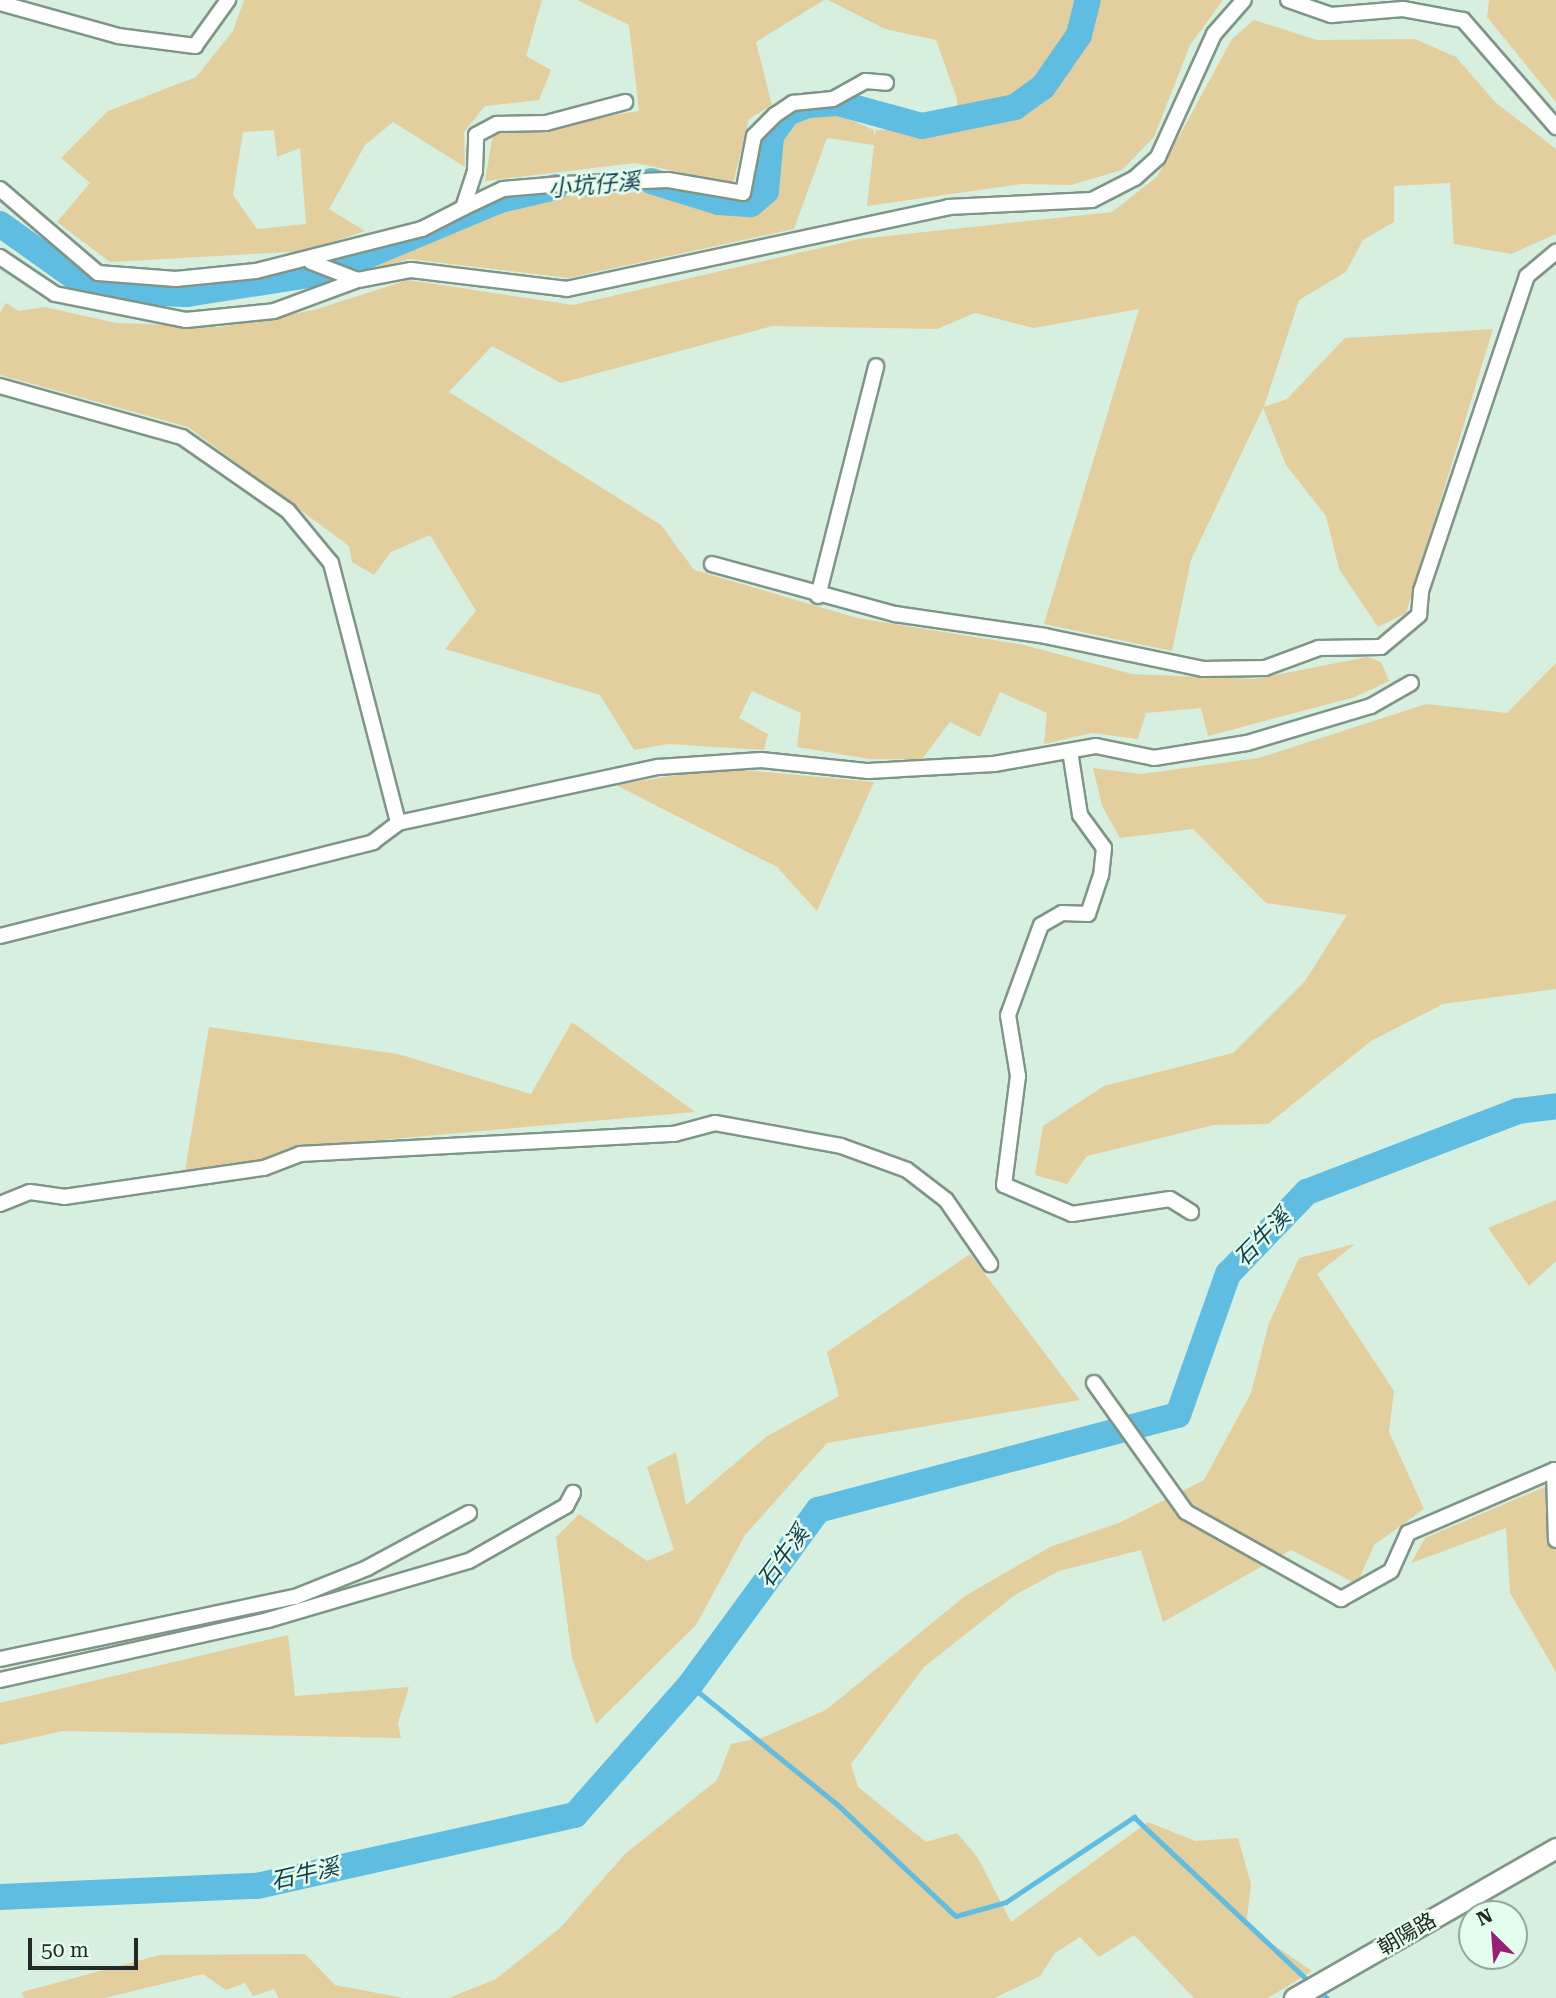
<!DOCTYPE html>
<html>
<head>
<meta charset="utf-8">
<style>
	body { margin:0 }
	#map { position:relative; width:1556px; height:1998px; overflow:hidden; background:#d7efdf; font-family:"Roboto Serif","Noto Sans TC",serif }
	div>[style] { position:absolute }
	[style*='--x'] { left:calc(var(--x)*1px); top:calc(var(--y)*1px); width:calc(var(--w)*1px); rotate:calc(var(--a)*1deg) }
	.green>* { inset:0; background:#e3ce9e }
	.stream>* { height:4.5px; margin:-2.25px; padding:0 2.25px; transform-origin:2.25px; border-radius:2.25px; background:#5fbde2 }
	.river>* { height:26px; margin:-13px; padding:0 13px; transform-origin:13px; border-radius:13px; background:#5fbde2 }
	.roads { filter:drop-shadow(2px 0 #7f9587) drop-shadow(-2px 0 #7f9587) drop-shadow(0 2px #7f9587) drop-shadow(0 -2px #7f9587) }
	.minor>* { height:14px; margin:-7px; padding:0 7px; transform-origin:7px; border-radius:7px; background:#fff }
	.major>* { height:19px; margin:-9.5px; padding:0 9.5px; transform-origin:9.5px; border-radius:9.5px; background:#fff }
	span { translate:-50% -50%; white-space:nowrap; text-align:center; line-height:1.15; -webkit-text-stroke:5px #e4fcec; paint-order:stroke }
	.street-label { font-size:21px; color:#212a24 }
	.water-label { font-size:23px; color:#133d4d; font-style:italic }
	.north { position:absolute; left:1458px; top:1900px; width:70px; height:70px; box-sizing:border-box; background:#e4fcec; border:2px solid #96a89c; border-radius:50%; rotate:335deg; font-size:19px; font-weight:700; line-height:28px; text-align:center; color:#212a24 }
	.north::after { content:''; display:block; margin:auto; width:24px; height:32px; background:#991e76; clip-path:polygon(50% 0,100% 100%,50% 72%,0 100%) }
	.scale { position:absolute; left:28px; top:1938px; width:110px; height:32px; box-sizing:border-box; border:4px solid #212a24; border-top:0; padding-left:9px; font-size:21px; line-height:24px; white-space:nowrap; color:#212a24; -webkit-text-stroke:5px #e4fcec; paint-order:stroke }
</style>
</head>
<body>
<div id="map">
	<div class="green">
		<div style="clip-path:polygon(evenodd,244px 0,542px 0,526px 56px,551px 70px,539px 100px,485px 106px,464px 132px,465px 167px,393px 122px,365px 145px,329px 209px,365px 231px,306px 251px,110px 262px,57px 222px,90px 183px,61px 158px,108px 111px,196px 77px,233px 31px,244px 0,274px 130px,277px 157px,300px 148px,306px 224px,257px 229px,233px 195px,243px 132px,274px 130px)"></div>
		<div style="clip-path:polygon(577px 0,824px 0,756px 42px,772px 105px,749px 119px,733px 183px,635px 163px,485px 181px,493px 134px,639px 111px,629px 25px)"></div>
		<div style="clip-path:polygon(828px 0,1223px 0,1190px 45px,1154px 137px,1122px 170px,1071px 185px,1022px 184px,867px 206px,874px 145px,827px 138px,794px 229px,568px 278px,409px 259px,361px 273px,356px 261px,510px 198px,665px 191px,741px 209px,754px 201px,768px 137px,799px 116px,835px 113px,874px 130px,874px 137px,876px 130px,957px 127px,957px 99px,936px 40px,885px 29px)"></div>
		<div style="clip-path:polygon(1489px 0,1556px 0,1556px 102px,1487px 17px)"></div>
		<div style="clip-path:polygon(1254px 20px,1317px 40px,1415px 39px,1456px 57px,1495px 102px,1556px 149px,1556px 234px,1511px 254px,1454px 244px,1450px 183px,1394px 186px,1394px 222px,1363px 240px,1346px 272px,1299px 300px,1264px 407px,1287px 399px,1345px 338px,1493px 329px,1406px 613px,1378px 627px,1339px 569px,1326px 516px,1286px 465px,1263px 408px,1191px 560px,1172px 651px,1044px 624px,1139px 309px,1034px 328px,975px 313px,937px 329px,772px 326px,561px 383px,492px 346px,449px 392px,661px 525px,694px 570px,857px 618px,1024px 645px,1132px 674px,1254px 679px,1367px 657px,1381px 662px,1389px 681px,1355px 697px,1208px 736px,1201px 708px,1146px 713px,1138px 739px,1092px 733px,1044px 744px,1047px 713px,1000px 692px,980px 737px,950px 722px,922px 759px,869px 759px,797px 747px,801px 713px,752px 691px,739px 718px,768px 734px,764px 750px,668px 744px,634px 750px,600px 695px,445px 649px,476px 611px,430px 535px,391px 552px,374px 575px,352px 562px,349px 546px,188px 427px,0 375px,0 313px,6px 303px,19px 311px,45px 307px,116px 323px,220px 327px,314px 310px,408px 280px,573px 305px,859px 239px,1112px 212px,1157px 177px,1232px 39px)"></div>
		<div style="clip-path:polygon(1556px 663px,1556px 989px,1443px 1004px,1371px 1041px,1268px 1124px,1214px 1125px,1087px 1156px,1067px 1184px,1035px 1175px,1043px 1126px,1104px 1086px,1233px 1053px,1305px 981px,1347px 915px,1266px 903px,1193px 829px,1120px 838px,1102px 806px,1093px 768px,1141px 774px,1259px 758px,1426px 704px,1507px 713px)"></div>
		<div style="clip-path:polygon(720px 768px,874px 782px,817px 911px,777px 867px,616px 785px)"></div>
		<div style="clip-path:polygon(572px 1022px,695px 1112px,290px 1148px,257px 1163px,185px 1171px,209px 1027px,398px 1054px,531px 1094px)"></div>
		<div style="clip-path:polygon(1556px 1200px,1556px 1261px,1529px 1286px,1488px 1228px)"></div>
		<div style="clip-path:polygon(1355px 1244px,1317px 1274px,1394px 1391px,1389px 1432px,1424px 1509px,1374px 1545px,1357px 1584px,1291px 1550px,1163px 1622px,1141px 1550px,1059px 1571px,1015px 1595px,924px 1667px,851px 1764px,858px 1787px,926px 1842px,957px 1833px,978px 1858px,1011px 1922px,1148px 1822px,1195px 1841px,1238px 1838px,1251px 1884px,1246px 1926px,1312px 1971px,1268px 1998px,1194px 1998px,1134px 1935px,1099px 1957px,1080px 1937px,1055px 1953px,1040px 1976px,995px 1998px,449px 1998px,496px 1979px,560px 1928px,625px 1854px,717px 1780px,731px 1744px,764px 1737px,826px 1710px,965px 1596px,1050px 1547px,1121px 1522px,1204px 1480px,1251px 1393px,1269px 1323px,1299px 1258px)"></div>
		<div style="clip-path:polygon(970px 1254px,1080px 1400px,827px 1443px,745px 1535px,696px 1625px,596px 1724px,572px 1658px,556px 1537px,579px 1514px,647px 1561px,674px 1550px,647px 1467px,676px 1452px,686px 1505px,766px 1437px,839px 1396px,827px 1352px)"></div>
		<div style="clip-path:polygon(1556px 1482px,1556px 1672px,1510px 1593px,1506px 1528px,1411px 1563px,1425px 1538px)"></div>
		<div style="clip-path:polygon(288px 1635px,295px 1696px,409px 1687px,398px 1723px,401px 1738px,63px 1731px,0 1745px,0 1703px)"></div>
		<div style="clip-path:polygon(305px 1954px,335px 1985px,404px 1998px,279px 1998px,274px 1989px,253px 1996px,245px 1983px,226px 1990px,203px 1974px,105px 1998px,24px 1998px,22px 1992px,160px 1955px)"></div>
	</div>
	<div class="stream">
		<div style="--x:690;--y:1685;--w:189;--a:39"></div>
		<div style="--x:837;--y:1804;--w:163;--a:43.3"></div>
		<div style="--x:956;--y:1916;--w:52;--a:-15.6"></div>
		<div style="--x:1006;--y:1902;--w:154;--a:-33.6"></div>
		<div style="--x:1134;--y:1817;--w:243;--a:43.2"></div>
		<div style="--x:1317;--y:1989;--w:13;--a:42"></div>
	</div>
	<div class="river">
		<div style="--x:651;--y:181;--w:71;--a:17.2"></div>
		<div style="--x:719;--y:202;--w:32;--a:4"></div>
		<div style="--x:751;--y:204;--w:20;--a:-41"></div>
		<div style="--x:766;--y:191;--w:55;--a:-84.8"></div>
		<div style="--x:771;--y:136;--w:28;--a:-55"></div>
		<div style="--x:787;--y:113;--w:22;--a:-21"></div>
		<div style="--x:808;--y:105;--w:30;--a:-4"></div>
		<div style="--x:838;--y:103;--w:87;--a:15.3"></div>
		<div style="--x:922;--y:126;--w:95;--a:-11.5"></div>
		<div style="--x:1015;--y:107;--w:34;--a:-36"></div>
		<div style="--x:1043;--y:87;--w:63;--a:-55.3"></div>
		<div style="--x:1079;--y:35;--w:36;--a:-76"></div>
		<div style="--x:0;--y:224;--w:95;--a:35.5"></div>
		<div style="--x:77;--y:279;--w:45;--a:16.8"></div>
		<div style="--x:120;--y:292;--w:67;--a:1.7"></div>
		<div style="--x:187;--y:294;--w:143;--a:-8.9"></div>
		<div style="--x:328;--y:272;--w:186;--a:-22.7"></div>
		<div style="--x:500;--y:200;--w:57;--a:-13.1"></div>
		<div style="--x:0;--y:1897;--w:257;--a:-2.5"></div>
		<div style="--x:257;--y:1886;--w:326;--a:-12.6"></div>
		<div style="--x:575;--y:1815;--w:174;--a:-48.5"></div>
		<div style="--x:690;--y:1685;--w:217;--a:-53.8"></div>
		<div style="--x:818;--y:1510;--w:372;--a:-14.8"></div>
		<div style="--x:1178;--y:1415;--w:150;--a:-70.5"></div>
		<div style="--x:1228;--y:1274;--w:114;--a:-46.1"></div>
		<div style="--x:1307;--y:1192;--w:226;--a:-21"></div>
		<div style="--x:1518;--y:1111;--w:38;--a:-7"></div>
	</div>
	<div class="roads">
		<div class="minor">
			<div style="--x:1288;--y:0;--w:46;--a:19.2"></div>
			<div style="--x:1331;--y:15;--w:72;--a:-4.8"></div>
			<div style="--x:1403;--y:9;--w:61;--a:10.4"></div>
			<div style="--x:1463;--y:20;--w:142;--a:49"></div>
			<div style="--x:0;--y:3;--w:123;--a:15.6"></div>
			<div style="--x:118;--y:36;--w:78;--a:7.4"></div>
			<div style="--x:195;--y:46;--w:57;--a:-54.3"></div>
			<div style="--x:0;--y:189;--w:129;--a:40.6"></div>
			<div style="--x:98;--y:273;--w:78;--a:4.4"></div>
			<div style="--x:176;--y:279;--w:80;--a:-5.7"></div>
			<div style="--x:256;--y:271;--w:171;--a:-14.2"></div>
			<div style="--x:422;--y:229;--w:46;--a:-27.1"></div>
			<div style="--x:463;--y:208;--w:39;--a:-72"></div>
			<div style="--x:475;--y:171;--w:36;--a:-88"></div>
			<div style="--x:476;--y:135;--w:24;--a:-28"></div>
			<div style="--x:497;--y:124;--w:49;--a:-1.2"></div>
			<div style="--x:546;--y:123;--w:82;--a:-14.9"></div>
			<div style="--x:463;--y:208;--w:44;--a:-25.4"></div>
			<div style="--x:503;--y:189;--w:59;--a:-4.8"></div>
			<div style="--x:562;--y:184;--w:106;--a:-2.2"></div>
			<div style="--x:668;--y:180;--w:76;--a:9.8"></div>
			<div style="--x:743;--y:193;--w:58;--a:-79.1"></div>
			<div style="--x:754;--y:136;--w:30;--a:-45"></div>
			<div style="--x:775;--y:115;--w:22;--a:-34"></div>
			<div style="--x:793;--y:103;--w:40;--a:-5.7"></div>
			<div style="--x:833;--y:99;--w:37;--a:-29"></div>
			<div style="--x:865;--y:81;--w:21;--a:5"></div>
			<div style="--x:0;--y:257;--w:66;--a:33.9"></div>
			<div style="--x:55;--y:294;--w:134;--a:11.2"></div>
			<div style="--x:186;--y:320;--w:88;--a:-5.8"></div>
			<div style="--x:274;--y:311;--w:90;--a:-20.3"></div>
			<div style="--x:358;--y:280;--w:54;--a:-10.7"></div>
			<div style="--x:411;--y:270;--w:157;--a:6.9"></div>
			<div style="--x:567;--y:289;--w:390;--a:-12.1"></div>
			<div style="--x:948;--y:207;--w:144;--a:-2.8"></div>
			<div style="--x:1092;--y:200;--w:48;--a:-27.1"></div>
			<div style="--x:1135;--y:178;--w:31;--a:-42"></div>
			<div style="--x:1158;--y:157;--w:135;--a:-65.5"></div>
			<div style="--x:1214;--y:34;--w:45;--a:-48.6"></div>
			<div style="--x:311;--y:262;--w:50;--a:21"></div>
			<div style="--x:0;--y:386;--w:189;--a:15.7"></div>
			<div style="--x:182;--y:437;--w:129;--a:34.9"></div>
			<div style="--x:288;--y:511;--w:67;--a:50.4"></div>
			<div style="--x:331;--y:563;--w:268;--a:75.5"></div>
			<div style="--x:712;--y:564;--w:190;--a:15.3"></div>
			<div style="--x:895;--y:614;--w:152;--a:8.3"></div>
			<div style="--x:1045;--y:636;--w:161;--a:11.8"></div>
			<div style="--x:1203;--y:669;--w:62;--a:-0.9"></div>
			<div style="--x:1265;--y:668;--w:58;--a:-20.3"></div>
			<div style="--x:1319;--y:648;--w:62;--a:-0.9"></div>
			<div style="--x:1381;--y:647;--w:50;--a:-40.1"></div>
			<div style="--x:1419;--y:615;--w:24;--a:-85"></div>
			<div style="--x:1421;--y:591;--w:332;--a:-71.4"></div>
			<div style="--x:1527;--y:276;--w:38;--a:-40"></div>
			<div style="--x:818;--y:596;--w:237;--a:-75.8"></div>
			<div style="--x:1070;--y:751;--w:65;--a:81.1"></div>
			<div style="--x:1080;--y:815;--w:41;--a:54"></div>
			<div style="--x:1104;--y:848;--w:27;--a:96"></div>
			<div style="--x:1101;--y:875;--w:41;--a:108.4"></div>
			<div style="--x:1088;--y:914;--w:26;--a:-178"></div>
			<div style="--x:1062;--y:913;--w:24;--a:150"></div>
			<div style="--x:1041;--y:925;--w:96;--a:110.1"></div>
			<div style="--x:1008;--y:1015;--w:62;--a:80.7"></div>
			<div style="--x:1018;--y:1076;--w:110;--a:97.3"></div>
			<div style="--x:1004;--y:1185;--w:74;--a:23.1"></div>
			<div style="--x:1072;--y:1214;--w:99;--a:-8.7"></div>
			<div style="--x:1170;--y:1199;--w:25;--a:32"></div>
			<div style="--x:0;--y:936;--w:385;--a:-14.1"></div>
			<div style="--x:373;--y:842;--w:31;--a:-37"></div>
			<div style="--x:398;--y:823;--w:266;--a:-12.2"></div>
			<div style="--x:658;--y:767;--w:103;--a:-3.9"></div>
			<div style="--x:761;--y:760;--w:108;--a:5.9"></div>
			<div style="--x:868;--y:771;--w:126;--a:-3.2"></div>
			<div style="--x:994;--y:764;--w:104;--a:-10"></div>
			<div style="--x:1096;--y:746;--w:59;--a:11.7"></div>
			<div style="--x:1154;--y:758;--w:94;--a:-9.2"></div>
			<div style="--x:1247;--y:743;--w:129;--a:-16.6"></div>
			<div style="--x:1371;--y:706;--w:46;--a:-29.9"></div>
			<div style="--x:0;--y:1204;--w:32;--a:-22"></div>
			<div style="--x:30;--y:1192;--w:34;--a:8"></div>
			<div style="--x:64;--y:1197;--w:202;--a:-8.3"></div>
			<div style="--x:264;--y:1168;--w:39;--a:-21"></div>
			<div style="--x:300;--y:1154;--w:375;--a:-3.1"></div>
			<div style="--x:674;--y:1134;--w:42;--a:-15"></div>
			<div style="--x:715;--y:1123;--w:128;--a:10.3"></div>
			<div style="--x:841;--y:1146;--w:70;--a:20"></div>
			<div style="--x:907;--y:1170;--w:49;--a:37.6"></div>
			<div style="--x:946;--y:1200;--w:78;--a:55.5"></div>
			<div style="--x:1094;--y:1383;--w:158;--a:54.5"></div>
			<div style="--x:1186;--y:1512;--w:178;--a:29.3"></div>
			<div style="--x:1341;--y:1599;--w:57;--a:-29.2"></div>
			<div style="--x:1391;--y:1571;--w:42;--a:-65.9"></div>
			<div style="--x:1408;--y:1533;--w:159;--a:-23.3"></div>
			<div style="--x:1554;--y:1470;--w:70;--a:88.4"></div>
			<div style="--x:0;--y:1659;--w:301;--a:-11.9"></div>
			<div style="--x:295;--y:1597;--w:78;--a:-21.9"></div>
			<div style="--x:367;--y:1568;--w:116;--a:-28.3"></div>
			<div style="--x:0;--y:1680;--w:275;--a:-12.6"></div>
			<div style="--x:268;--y:1620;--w:209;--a:-16.4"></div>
			<div style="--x:469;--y:1561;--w:112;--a:-29.6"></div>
			<div style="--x:566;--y:1506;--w:15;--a:-62"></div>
		</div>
		<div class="major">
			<div style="--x:1294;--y:1998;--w:302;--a:-29.8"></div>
		</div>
	</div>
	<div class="street-label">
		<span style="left:1407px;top:1934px;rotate:-30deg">朝陽路</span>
	</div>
	<div class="water-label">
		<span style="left:594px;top:186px;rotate:-5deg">小坑仔溪</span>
		<span style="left:1263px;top:1238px;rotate:-46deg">石牛溪</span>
		<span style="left:784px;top:1557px;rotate:-54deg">石牛溪</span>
		<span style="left:305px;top:1875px;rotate:-13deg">石牛溪</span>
	</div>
	<div class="north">N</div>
	<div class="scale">50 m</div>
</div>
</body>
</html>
